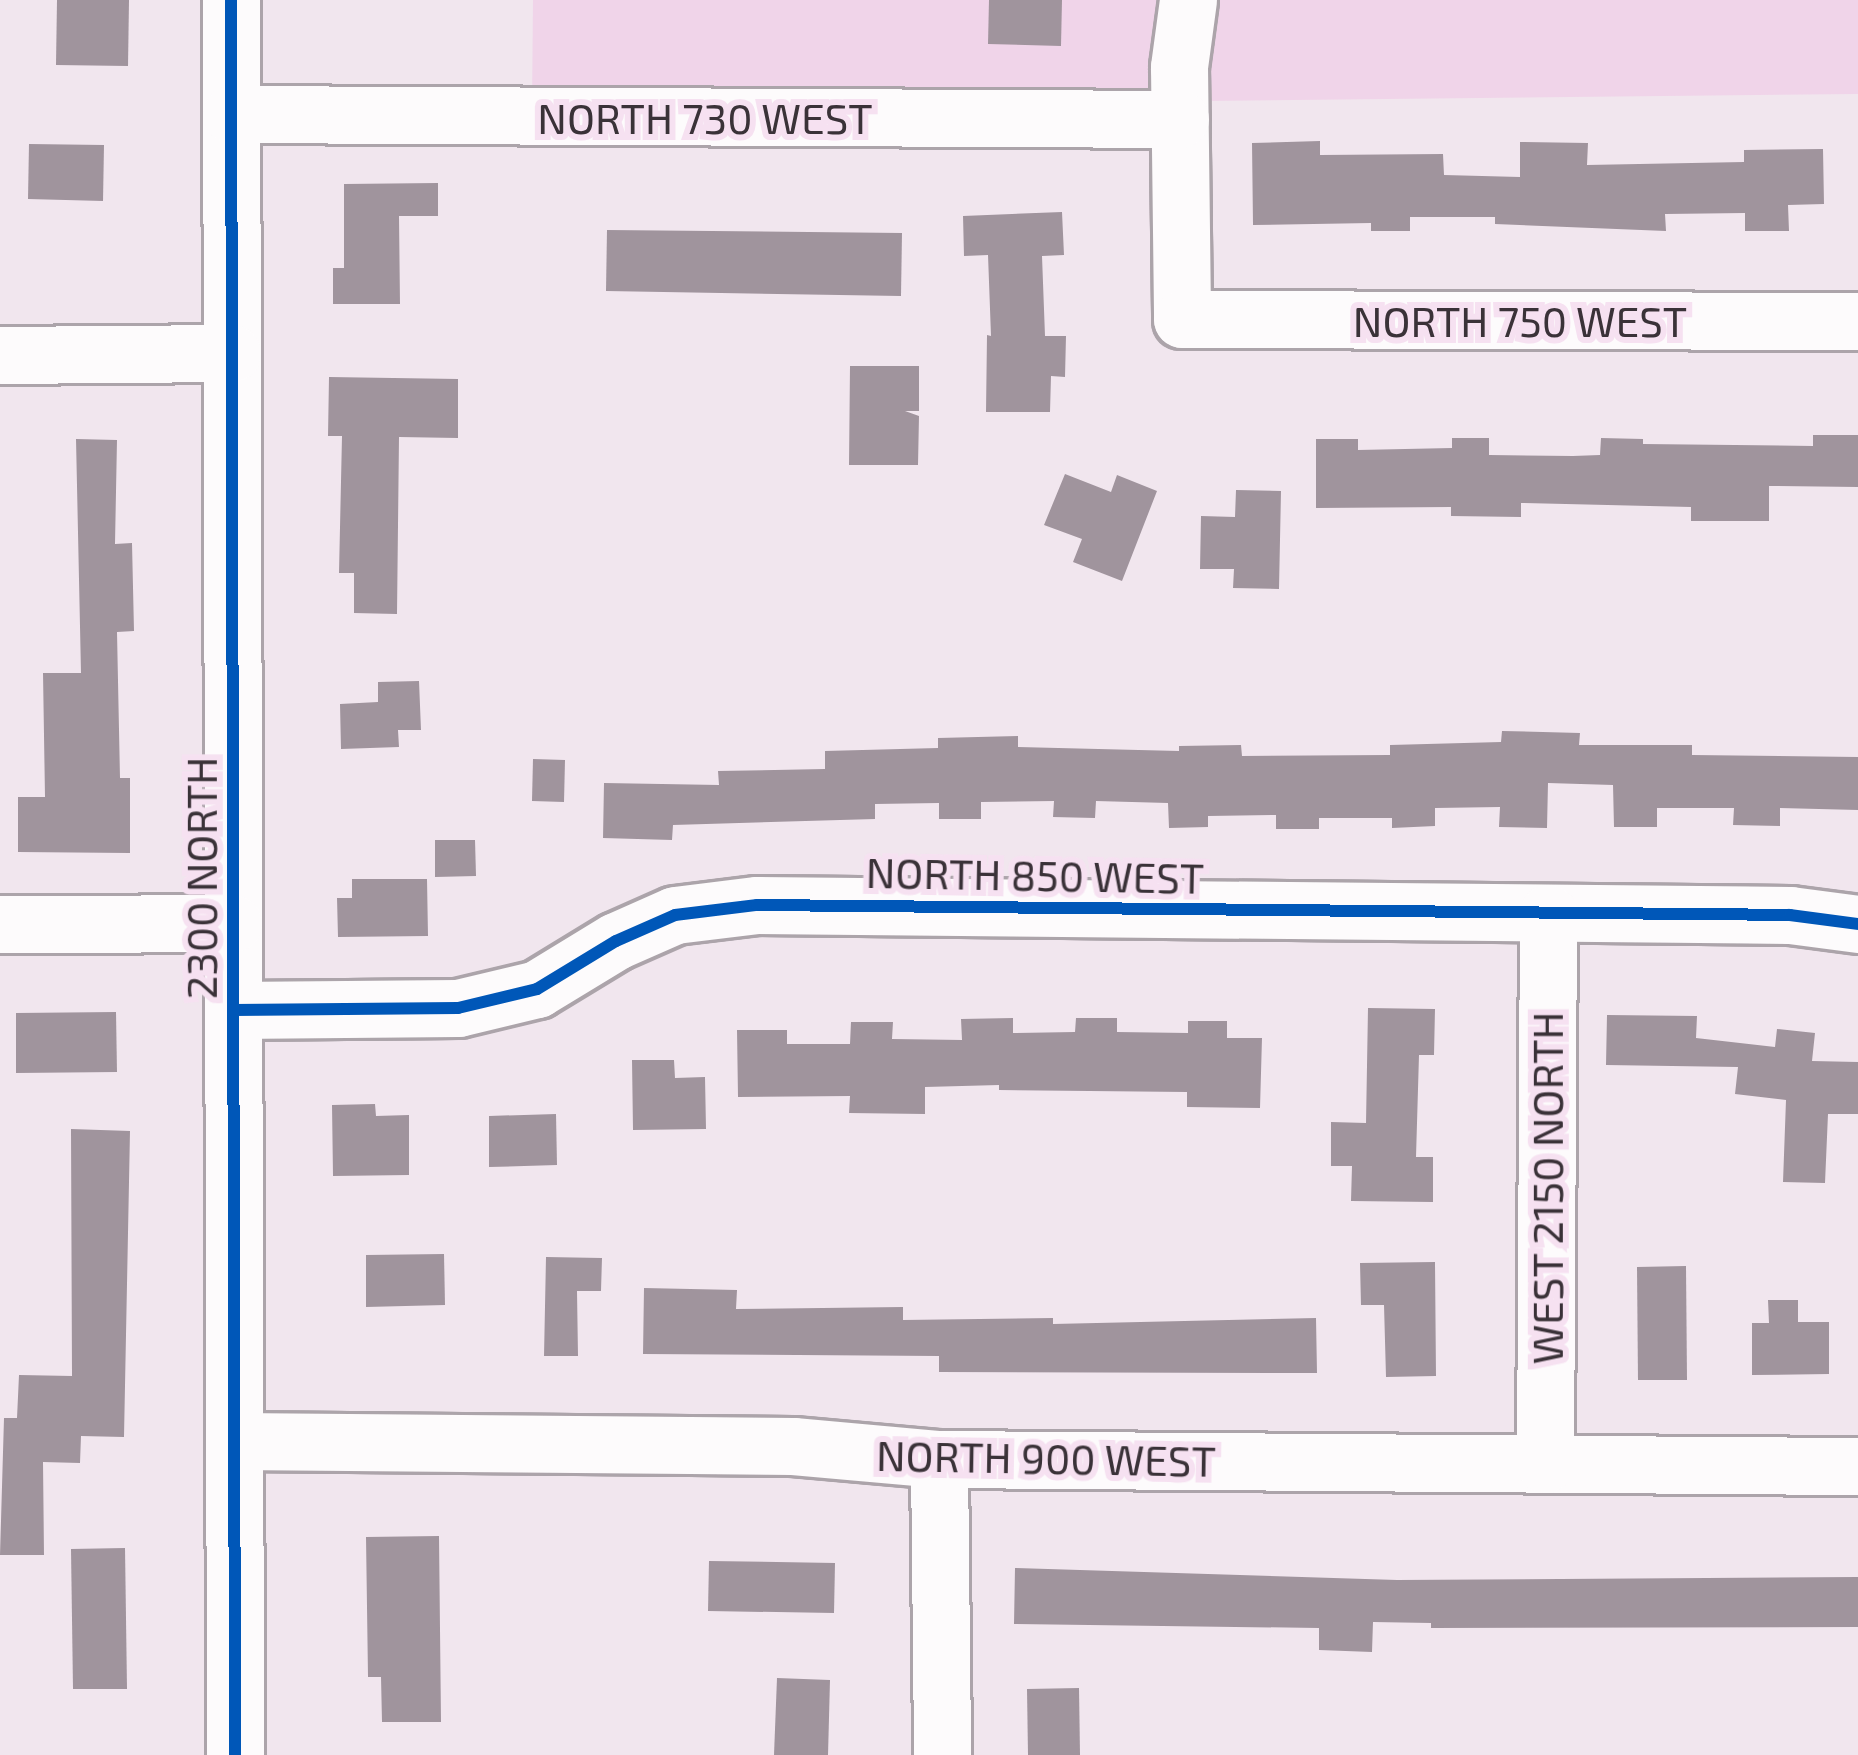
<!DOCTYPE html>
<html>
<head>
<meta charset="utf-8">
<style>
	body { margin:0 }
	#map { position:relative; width:1858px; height:1755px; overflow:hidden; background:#f1e6ee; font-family:"Exo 2",sans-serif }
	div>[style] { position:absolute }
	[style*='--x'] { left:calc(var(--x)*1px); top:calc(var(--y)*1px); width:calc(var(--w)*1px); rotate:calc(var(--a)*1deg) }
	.green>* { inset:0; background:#f0d4e9 }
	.building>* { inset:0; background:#a0949d }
	.roads { filter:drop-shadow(3px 0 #aca4aa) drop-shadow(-3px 0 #aca4aa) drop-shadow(0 3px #aca4aa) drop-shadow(0 -3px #aca4aa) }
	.minor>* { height:57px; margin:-28.5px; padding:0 28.5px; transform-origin:28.5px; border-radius:28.5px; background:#fdfbfc }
	.cycleway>* { height:12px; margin:-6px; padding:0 6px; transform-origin:6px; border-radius:6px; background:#0057b8 }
	span { translate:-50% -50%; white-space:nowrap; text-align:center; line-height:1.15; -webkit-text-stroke:12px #f6e1f1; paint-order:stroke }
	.street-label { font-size:42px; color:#3a3238 }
</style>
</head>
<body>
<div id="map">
	<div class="green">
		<div style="clip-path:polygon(533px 0,1858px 0,1858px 94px,532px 108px)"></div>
	</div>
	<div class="building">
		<div style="clip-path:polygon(57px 0,129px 0,128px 66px,56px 65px)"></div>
		<div style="clip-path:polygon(989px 0,1062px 0,1061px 46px,988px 44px)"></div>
		<div style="clip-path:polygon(1320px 141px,1320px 155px,1443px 154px,1444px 175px,1520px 177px,1520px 142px,1588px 143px,1587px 165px,1744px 162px,1744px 150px,1823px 149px,1824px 204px,1788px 205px,1789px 231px,1745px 231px,1745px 213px,1665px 214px,1666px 231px,1495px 224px,1495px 217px,1410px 217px,1410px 231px,1371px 231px,1371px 223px,1253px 225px,1252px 143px)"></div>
		<div style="clip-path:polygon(29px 144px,104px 145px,103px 201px,28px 199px)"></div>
		<div style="clip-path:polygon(438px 183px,438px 216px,399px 216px,400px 304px,333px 304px,333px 268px,344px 268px,344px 184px)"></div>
		<div style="clip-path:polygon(1062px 212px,1064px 255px,1042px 256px,1045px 336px,1066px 336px,1065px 377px,1051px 376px,1050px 412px,986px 412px,987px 335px,991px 336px,988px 255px,964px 256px,963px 216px)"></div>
		<div style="clip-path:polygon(607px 230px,902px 233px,901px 296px,606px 291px)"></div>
		<div style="clip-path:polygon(850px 366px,919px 366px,919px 411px,905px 411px,919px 416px,918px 465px,849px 465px)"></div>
		<div style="clip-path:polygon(329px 377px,458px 379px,458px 438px,399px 437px,397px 614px,354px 613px,354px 573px,339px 573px,342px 436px,328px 436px)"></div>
		<div style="clip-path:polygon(1813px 435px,1858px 435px,1858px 487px,1769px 486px,1769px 521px,1691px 521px,1691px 507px,1521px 503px,1521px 517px,1451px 516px,1451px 507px,1316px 508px,1316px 439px,1358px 439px,1358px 450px,1452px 448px,1452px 438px,1489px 438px,1489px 455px,1573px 456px,1600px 455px,1601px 438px,1643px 439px,1643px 444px,1813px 446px)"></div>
		<div style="clip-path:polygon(76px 439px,117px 440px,115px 544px,132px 543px,134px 631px,117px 632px,120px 778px,130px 778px,130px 853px,18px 852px,18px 797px,45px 797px,43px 673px,81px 673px)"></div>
		<div style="clip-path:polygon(1065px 474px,1111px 492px,1117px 475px,1157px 491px,1122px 581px,1073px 562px,1082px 539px,1044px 525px)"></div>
		<div style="clip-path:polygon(1236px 490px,1281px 491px,1279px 589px,1233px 588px,1234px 569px,1200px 569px,1201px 516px,1235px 517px)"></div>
		<div style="clip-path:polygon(419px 681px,421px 730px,398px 730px,399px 747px,341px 749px,340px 704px,378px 702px,378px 682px)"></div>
		<div style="clip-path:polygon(1502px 731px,1580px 733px,1579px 745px,1692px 745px,1692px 755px,1858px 757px,1858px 810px,1780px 808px,1780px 826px,1733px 825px,1734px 808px,1657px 808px,1657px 827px,1614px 827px,1613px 785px,1548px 783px,1547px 828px,1499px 827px,1500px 807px,1435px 808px,1435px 826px,1392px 828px,1392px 818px,1319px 818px,1319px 829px,1276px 829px,1276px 815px,1208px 816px,1208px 827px,1169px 828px,1168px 803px,1096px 801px,1095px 818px,1053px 817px,1054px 801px,981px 802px,981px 819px,939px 819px,939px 803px,875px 804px,875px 819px,673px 825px,672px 840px,603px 838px,604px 783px,719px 785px,718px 771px,825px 769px,825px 751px,938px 748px,938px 738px,1018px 736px,1018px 747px,1179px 751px,1179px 746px,1241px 745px,1242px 756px,1390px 755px,1390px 745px,1501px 742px)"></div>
		<div style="clip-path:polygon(533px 759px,565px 760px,564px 802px,532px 801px)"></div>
		<div style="clip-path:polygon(435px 840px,475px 840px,476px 876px,435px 877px)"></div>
		<div style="clip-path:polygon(352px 879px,427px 879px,428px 936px,338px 937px,337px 898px,352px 898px)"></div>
		<div style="clip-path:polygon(1368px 1008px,1435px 1009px,1434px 1055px,1419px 1055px,1416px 1157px,1433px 1157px,1433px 1202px,1351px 1201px,1352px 1166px,1331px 1166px,1331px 1122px,1366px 1123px)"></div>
		<div style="clip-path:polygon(116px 1012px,117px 1072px,16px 1073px,16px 1013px)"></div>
		<div style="clip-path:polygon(1607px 1015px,1697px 1016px,1696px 1038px,1775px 1047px,1777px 1029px,1815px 1033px,1812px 1061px,1858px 1062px,1858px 1114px,1828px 1114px,1825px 1183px,1783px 1182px,1786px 1100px,1735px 1094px,1738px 1067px,1606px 1065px)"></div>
		<div style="clip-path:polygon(1013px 1018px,1013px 1033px,1075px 1032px,1076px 1018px,1117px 1018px,1117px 1032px,1188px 1033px,1188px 1021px,1227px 1021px,1227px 1038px,1262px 1038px,1260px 1108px,1187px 1107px,1187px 1092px,999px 1090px,999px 1085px,925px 1087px,925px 1114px,849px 1113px,850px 1096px,738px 1097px,737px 1030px,787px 1030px,787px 1044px,850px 1044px,851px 1022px,893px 1022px,892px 1039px,962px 1040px,961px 1019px)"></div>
		<div style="clip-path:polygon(632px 1060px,674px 1060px,675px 1078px,705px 1077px,706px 1129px,633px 1130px)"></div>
		<div style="clip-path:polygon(375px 1104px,376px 1116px,409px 1115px,409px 1175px,333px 1176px,332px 1105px)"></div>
		<div style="clip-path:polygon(556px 1114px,557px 1165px,489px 1167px,489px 1116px)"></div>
		<div style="clip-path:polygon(71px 1129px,130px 1131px,124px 1437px,81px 1436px,80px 1463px,43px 1462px,44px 1555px,0 1555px,4px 1418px,17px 1418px,19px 1375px,72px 1376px)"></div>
		<div style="clip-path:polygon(444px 1254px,445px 1305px,366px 1307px,366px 1255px)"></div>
		<div style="clip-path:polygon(546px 1257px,602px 1258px,601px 1291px,577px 1291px,578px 1356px,544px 1356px)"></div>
		<div style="clip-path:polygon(1435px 1262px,1436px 1376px,1386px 1377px,1384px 1305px,1361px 1305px,1360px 1263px)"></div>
		<div style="clip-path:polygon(1686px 1266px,1687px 1380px,1638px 1380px,1637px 1267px)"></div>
		<div style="clip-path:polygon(644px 1288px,737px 1290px,736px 1309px,903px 1307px,903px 1320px,1053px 1318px,1053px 1324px,1316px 1318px,1317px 1373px,939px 1372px,939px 1356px,643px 1354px)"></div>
		<div style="clip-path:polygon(1768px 1300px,1798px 1300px,1798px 1322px,1829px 1322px,1829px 1374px,1752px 1375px,1752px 1323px,1769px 1323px)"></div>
		<div style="clip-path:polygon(439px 1536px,441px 1722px,382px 1722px,381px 1677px,368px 1677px,366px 1537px)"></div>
		<div style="clip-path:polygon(125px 1548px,127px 1689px,73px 1689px,71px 1549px)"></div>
		<div style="clip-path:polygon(709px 1561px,835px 1563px,834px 1613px,708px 1611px)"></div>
		<div style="clip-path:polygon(1015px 1568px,1397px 1580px,1858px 1577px,1858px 1627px,1431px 1628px,1431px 1623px,1373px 1622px,1372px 1652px,1319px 1650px,1319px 1628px,1014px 1624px)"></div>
		<div style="clip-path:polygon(777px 1678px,830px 1680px,828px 1755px,774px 1755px)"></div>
		<div style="clip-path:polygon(1079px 1688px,1080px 1755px,1028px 1755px,1027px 1689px)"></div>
	</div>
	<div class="roads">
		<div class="minor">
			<div style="--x:231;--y:0;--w:1755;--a:89.87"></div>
			<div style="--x:1188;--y:0;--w:68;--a:97.7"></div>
			<div style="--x:1179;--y:67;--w:252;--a:89.3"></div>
			<div style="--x:1182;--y:319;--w:676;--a:0.17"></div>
			<div style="--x:231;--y:114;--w:949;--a:0.3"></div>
			<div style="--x:0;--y:355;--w:232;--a:-0.5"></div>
			<div style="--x:0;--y:924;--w:233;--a:-0.2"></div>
			<div style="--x:233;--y:1010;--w:225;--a:-0.5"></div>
			<div style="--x:458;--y:1008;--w:81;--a:-13.5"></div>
			<div style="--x:537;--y:989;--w:92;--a:-31.3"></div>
			<div style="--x:616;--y:941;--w:64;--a:-23.8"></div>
			<div style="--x:675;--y:915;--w:83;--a:-7"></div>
			<div style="--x:757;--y:905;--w:1033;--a:0.55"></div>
			<div style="--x:1790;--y:915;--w:69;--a:7.5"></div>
			<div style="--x:235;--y:1441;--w:558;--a:0.51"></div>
			<div style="--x:793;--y:1446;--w:147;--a:5.1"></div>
			<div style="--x:939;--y:1459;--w:919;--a:0.44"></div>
			<div style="--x:939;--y:1459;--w:296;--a:89.4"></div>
			<div style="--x:1545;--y:1464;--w:551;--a:-89.69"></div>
		</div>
	</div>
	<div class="cycleway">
		<div style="--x:231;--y:0;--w:1755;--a:89.87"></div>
		<div style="--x:233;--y:1010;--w:225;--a:-0.5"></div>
		<div style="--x:458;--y:1008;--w:81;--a:-13.5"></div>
		<div style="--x:537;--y:989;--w:92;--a:-31.3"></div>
		<div style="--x:616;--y:941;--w:64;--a:-23.8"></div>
		<div style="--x:675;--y:915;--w:83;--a:-7"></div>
		<div style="--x:757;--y:905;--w:1033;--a:0.55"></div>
		<div style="--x:1790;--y:915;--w:69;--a:7.5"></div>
	</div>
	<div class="street-label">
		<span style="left:705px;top:117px">NORTH 730 WEST</span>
		<span style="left:1520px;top:320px">NORTH 750 WEST</span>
		<span style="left:1035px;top:874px;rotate:1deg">NORTH 850 WEST</span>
		<span style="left:200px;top:878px;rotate:-90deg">2300 NORTH</span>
		<span style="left:1546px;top:1188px;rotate:-90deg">WEST 2150 NORTH</span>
		<span style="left:1046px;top:1457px;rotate:1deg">NORTH 900 WEST</span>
	</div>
</div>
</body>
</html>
